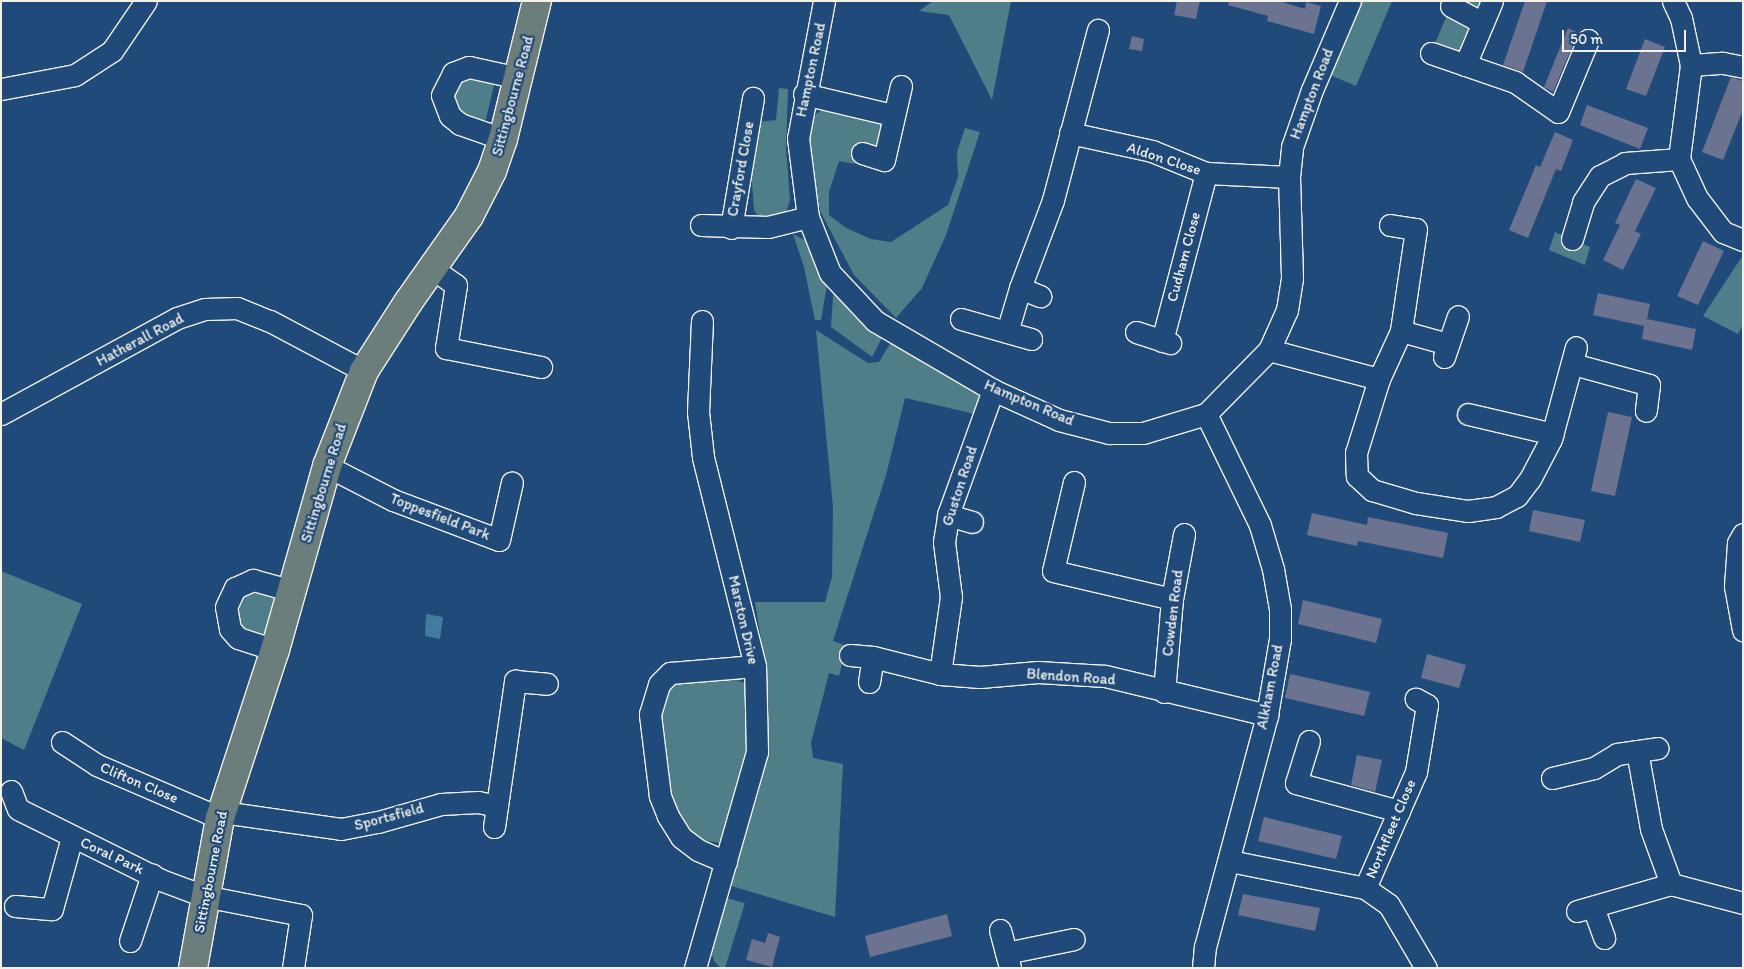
<!DOCTYPE html>
<html>
<head>
<meta charset="utf-8">
<style>
	body { margin:0 }
	#map { position:relative; width:1744px; height:969px; overflow:hidden; background:#1f4a7a; font-family:Itim,sans-serif }
	div>[style] { position:absolute }
	[style*='--x'] { left:calc(var(--x)*1px); top:calc(var(--y)*1px); width:calc(var(--w)*1px); rotate:calc(var(--a)*1deg) }
	.green>* { inset:0; background:#507e88 }
	.water>* { inset:0; background:#447c9f }
	.building>* { inset:0; background:#6c7390 }
	.roads { filter:drop-shadow(1px 0 #f4f1e8) drop-shadow(-1px 0 #f4f1e8) drop-shadow(0 1px #f4f1e8) drop-shadow(0 -1px #f4f1e8) }
	.minor>* { height:21px; margin:-10.5px; padding:0 10.5px; transform-origin:10.5px; border-radius:10.5px; background:#1f4a7a }
	.highway>* { height:28px; margin:-14px; padding:0 14px; transform-origin:14px; border-radius:14px; background:#6c7e7c }
	span { translate:-50% -50%; white-space:nowrap; text-align:center; line-height:1.15; -webkit-text-stroke:4.5px #1f4a7a; paint-order:stroke }
	.street-label { font-size:15px; color:#f4f1e8 }
	.frame { position:absolute; inset:0; border:2px solid #f4f1e8; pointer-events:none }
	.scale { position:absolute; left:1562px; top:30px; width:124px; height:22px; box-sizing:border-box; border:2px solid #f4f1e8; border-top:0; padding-left:6px; font-size:15px; line-height:18px; white-space:nowrap; color:#f4f1e8; -webkit-text-stroke:4px #1f4a7a; paint-order:stroke }
</style>
</head>
<body>
<div id="map">
	<div class="green">
		<div style="clip-path:polygon(933px 1px,1011px 1px,992px 100px,949px 15px,919px 11px)"></div>
		<div style="clip-path:polygon(1359px 1px,1392px 1px,1356px 86px,1330px 75px)"></div>
		<div style="clip-path:polygon(1453px 1px,1492px 1px,1465px 65px,1431px 53px)"></div>
		<div style="clip-path:polygon(460px 76px,492px 80px,494px 85px,486px 119px,482px 122px,460px 118px,449px 95px)"></div>
		<div style="clip-path:polygon(779px 88px,788px 89px,786px 148px,790px 200px,785px 216px,771px 218px,758px 216px,754px 210px,750px 155px,756px 122px,776px 120px)"></div>
		<div style="clip-path:polygon(824px 109px,883px 123px,881px 141px,875px 147px,859px 148px,855px 164px,839px 161px,829px 192px,829px 215px,846px 228px,871px 239px,891px 242px,948px 205px,958px 177px,957px 152px,965px 128px,980px 132px,946px 235px,922px 288px,896px 318px,854px 275px,821px 213px,809px 162px,808px 131px,816px 114px)"></div>
		<div style="clip-path:polygon(1555px 232px,1590px 247px,1585px 265px,1549px 250px)"></div>
		<div style="clip-path:polygon(793px 234px,808px 242px,828px 279px,821px 320px,815px 320px,804px 267px)"></div>
		<div style="clip-path:polygon(1743px 255px,1743px 325px,1738px 334px,1703px 316px)"></div>
		<div style="clip-path:polygon(834px 282px,883px 336px,872px 357px,831px 327px)"></div>
		<div style="clip-path:polygon(816px 330px,868px 363px,879px 362px,891px 342px,959px 378px,982px 396px,975px 414px,905px 398px,886px 475px,833px 641px,847px 646px,839px 676px,829px 673px,811px 743px,813px 758px,843px 764px,835px 917px,728px 885px,759px 791px,764px 752px,767px 676px,755px 602px,825px 602px,832px 577px,833px 507px)"></div>
		<div style="clip-path:polygon(1px 571px,82px 604px,24px 750px,1px 738px)"></div>
		<div style="clip-path:polygon(250px 587px,277px 594px,270px 635px,263px 637px,236px 627px,232px 603px)"></div>
		<div style="clip-path:polygon(724px 676px,745px 683px,748px 701px,747px 752px,720px 843px,681px 837px,668px 816px,652px 699px,659px 684px)"></div>
		<div style="clip-path:polygon(723px 897px,745px 903px,725px 968px,721px 968px,714px 961px,710px 947px)"></div>
	</div>
	<div class="water">
		<div style="clip-path:polygon(426px 614px,443px 617px,440px 639px,425px 636px)"></div>
	</div>
	<div class="building">
		<div style="clip-path:polygon(1177px 1px,1200px 1px,1196px 19px,1174px 15px)"></div>
		<div style="clip-path:polygon(1229px 1px,1279px 1px,1305px 9px,1306px 2px,1321px 6px,1314px 34px,1267px 21px,1268px 16px,1228px 5px)"></div>
		<div style="clip-path:polygon(1525px 1px,1547px 1px,1523px 72px,1503px 65px)"></div>
		<div style="clip-path:polygon(1568px 28px,1578px 33px,1553px 92px,1544px 87px)"></div>
		<div style="clip-path:polygon(1132px 36px,1144px 39px,1142px 51px,1129px 49px)"></div>
		<div style="clip-path:polygon(1645px 39px,1665px 47px,1646px 96px,1626px 89px)"></div>
		<div style="clip-path:polygon(1731px 77px,1743px 81px,1743px 110px,1723px 160px,1702px 152px)"></div>
		<div style="clip-path:polygon(1587px 105px,1648px 128px,1640px 149px,1580px 125px)"></div>
		<div style="clip-path:polygon(1555px 132px,1573px 140px,1561px 171px,1556px 169px,1528px 238px,1509px 230px,1536px 165px,1540px 167px)"></div>
		<div style="clip-path:polygon(1636px 179px,1656px 188px,1635px 231px,1641px 234px,1623px 270px,1603px 260px,1620px 225px,1615px 223px)"></div>
		<div style="clip-path:polygon(1703px 241px,1724px 251px,1698px 305px,1677px 296px)"></div>
		<div style="clip-path:polygon(1598px 293px,1650px 304px,1647px 319px,1696px 329px,1692px 350px,1642px 339px,1644px 326px,1593px 315px)"></div>
		<div style="clip-path:polygon(1608px 412px,1632px 417px,1615px 496px,1591px 491px)"></div>
		<div style="clip-path:polygon(1533px 510px,1585px 520px,1580px 542px,1529px 531px)"></div>
		<div style="clip-path:polygon(1312px 513px,1367px 525px,1368px 517px,1448px 533px,1443px 558px,1358px 541px,1357px 546px,1307px 535px)"></div>
		<div style="clip-path:polygon(1303px 600px,1382px 619px,1376px 643px,1298px 624px)"></div>
		<div style="clip-path:polygon(1427px 654px,1466px 665px,1459px 688px,1421px 678px)"></div>
		<div style="clip-path:polygon(1290px 674px,1370px 692px,1364px 716px,1285px 698px)"></div>
		<div style="clip-path:polygon(1357px 755px,1382px 760px,1375px 792px,1351px 785px)"></div>
		<div style="clip-path:polygon(1264px 817px,1342px 836px,1336px 859px,1258px 841px)"></div>
		<div style="clip-path:polygon(1243px 894px,1320px 908px,1315px 931px,1238px 915px)"></div>
		<div style="clip-path:polygon(947px 914px,952px 936px,870px 957px,865px 936px)"></div>
		<div style="clip-path:polygon(768px 933px,780px 937px,772px 967px,746px 960px,752px 939px,765px 943px)"></div>
	</div>
	<div class="roads">
		<div class="minor">
			<div style="--x:824;--y:1;--w:139;--a:100.7"></div>
			<div style="--x:798;--y:138;--w:80;--a:82.8"></div>
			<div style="--x:808;--y:217;--w:60;--a:68.6"></div>
			<div style="--x:830;--y:273;--w:66;--a:46.8"></div>
			<div style="--x:875;--y:321;--w:137;--a:30.3"></div>
			<div style="--x:993;--y:390;--w:72;--a:24.4"></div>
			<div style="--x:1059;--y:420;--w:52;--a:14.6"></div>
			<div style="--x:1109;--y:433;--w:34;--a:0"></div>
			<div style="--x:1143;--y:433;--w:66;--a:-16.8"></div>
			<div style="--x:1206;--y:414;--w:90;--a:-45.5"></div>
			<div style="--x:1269;--y:350;--w:44;--a:-65.8"></div>
			<div style="--x:1287;--y:310;--w:33;--a:-81"></div>
			<div style="--x:1292;--y:277;--w:100;--a:-91.7"></div>
			<div style="--x:1289;--y:177;--w:30;--a:-84"></div>
			<div style="--x:1292;--y:147;--w:60;--a:-70.7"></div>
			<div style="--x:1312;--y:90;--w:97;--a:-66.9"></div>
			<div style="--x:1673;--y:1;--w:19;--a:65"></div>
			<div style="--x:1681;--y:18;--w:48;--a:78"></div>
			<div style="--x:1691;--y:65;--w:95;--a:97.3"></div>
			<div style="--x:1679;--y:159;--w:43;--a:65.2"></div>
			<div style="--x:1697;--y:198;--w:43;--a:52.6"></div>
			<div style="--x:1723;--y:232;--w:22;--a:22"></div>
			<div style="--x:1451;--y:6;--w:36;--a:28"></div>
			<div style="--x:1431;--y:53;--w:89;--a:19"></div>
			<div style="--x:1515;--y:82;--w:52;--a:34.9"></div>
			<div style="--x:1558;--y:112;--w:78;--a:-67.4"></div>
			<div style="--x:1465;--y:65;--w:69;--a:-67.1"></div>
			<div style="--x:1691;--y:65;--w:32;--a:-4"></div>
			<div style="--x:1723;--y:63;--w:20;--a:11"></div>
			<div style="--x:1;--y:89;--w:75;--a:-10.7"></div>
			<div style="--x:75;--y:75;--w:44;--a:-33"></div>
			<div style="--x:112;--y:51;--w:60;--a:-55.8"></div>
			<div style="--x:804;--y:94;--w:91;--a:13.3"></div>
			<div style="--x:1070;--y:133;--w:84;--a:12.4"></div>
			<div style="--x:1152;--y:151;--w:58;--a:22.2"></div>
			<div style="--x:1206;--y:173;--w:83;--a:2.8"></div>
			<div style="--x:503;--y:139;--w:46;--a:-160.8"></div>
			<div style="--x:460;--y:124;--w:13;--a:-141"></div>
			<div style="--x:450;--y:116;--w:22;--a:-111"></div>
			<div style="--x:442;--y:95;--w:25;--a:-63"></div>
			<div style="--x:453;--y:73;--w:17;--a:-21"></div>
			<div style="--x:469;--y:67;--w:51;--a:12.4"></div>
			<div style="--x:862;--y:153;--w:23;--a:18"></div>
			<div style="--x:884;--y:160;--w:76;--a:-77.1"></div>
			<div style="--x:701;--y:225;--w:67;--a:1.7"></div>
			<div style="--x:768;--y:227;--w:41;--a:-14"></div>
			<div style="--x:1390;--y:225;--w:26;--a:9"></div>
			<div style="--x:1416;--y:229;--w:103;--a:98.4"></div>
			<div style="--x:1401;--y:331;--w:53;--a:114.6"></div>
			<div style="--x:1379;--y:379;--w:77;--a:107.3"></div>
			<div style="--x:1356;--y:453;--w:23;--a:88"></div>
			<div style="--x:1357;--y:476;--w:21;--a:43"></div>
			<div style="--x:1372;--y:490;--w:46;--a:16.5"></div>
			<div style="--x:1416;--y:503;--w:53;--a:8.7"></div>
			<div style="--x:1468;--y:511;--w:28;--a:-8"></div>
			<div style="--x:1496;--y:507;--w:24;--a:-28"></div>
			<div style="--x:1517;--y:496;--w:21;--a:-53"></div>
			<div style="--x:1530;--y:479;--w:45;--a:-62.3"></div>
			<div style="--x:1551;--y:439;--w:95;--a:-74.8"></div>
			<div style="--x:731;--y:228;--w:132;--a:-80.4"></div>
			<div style="--x:1572;--y:239;--w:39;--a:-73"></div>
			<div style="--x:1583;--y:202;--w:31;--a:-57"></div>
			<div style="--x:1600;--y:176;--w:28;--a:-27"></div>
			<div style="--x:1625;--y:163;--w:54;--a:-4.2"></div>
			<div style="--x:433;--y:269;--w:28;--a:35"></div>
			<div style="--x:456;--y:285;--w:64;--a:99"></div>
			<div style="--x:446;--y:348;--w:97;--a:11.3"></div>
			<div style="--x:1020;--y:288;--w:22;--a:22"></div>
			<div style="--x:961;--y:319;--w:73;--a:15.9"></div>
			<div style="--x:1401;--y:331;--w:49;--a:15.5"></div>
			<div style="--x:1007;--y:332;--w:46;--a:-73.5"></div>
			<div style="--x:1020;--y:288;--w:94;--a:-69.4"></div>
			<div style="--x:1053;--y:200;--w:176;--a:-75.2"></div>
			<div style="--x:1136;--y:332;--w:36;--a:18"></div>
			<div style="--x:1162;--y:341;--w:174;--a:-75.3"></div>
			<div style="--x:1269;--y:350;--w:114;--a:14.8"></div>
			<div style="--x:1444;--y:357;--w:43;--a:-71.1"></div>
			<div style="--x:1573;--y:364;--w:79;--a:15.4"></div>
			<div style="--x:1649;--y:385;--w:26;--a:97"></div>
			<div style="--x:1;--y:414;--w:200;--a:-28.6"></div>
			<div style="--x:177;--y:318;--w:29;--a:-18"></div>
			<div style="--x:205;--y:309;--w:32;--a:-2"></div>
			<div style="--x:237;--y:308;--w:35;--a:22"></div>
			<div style="--x:270;--y:321;--w:106;--a:28"></div>
			<div style="--x:1468;--y:414;--w:87;--a:13.2"></div>
			<div style="--x:327;--y:466;--w:74;--a:27.3"></div>
			<div style="--x:393;--y:500;--w:113;--a:20.7"></div>
			<div style="--x:499;--y:540;--w:59;--a:-77.4"></div>
			<div style="--x:1074;--y:482;--w:91;--a:103.3"></div>
			<div style="--x:1053;--y:571;--w:122;--a:13.2"></div>
			<div style="--x:948;--y:515;--w:25;--a:16"></div>
			<div style="--x:1743;--y:534;--w:10;--a:119"></div>
			<div style="--x:1738;--y:543;--w:43;--a:94"></div>
			<div style="--x:1735;--y:586;--w:45;--a:79.7"></div>
			<div style="--x:275;--y:650;--w:39;--a:-162"></div>
			<div style="--x:238;--y:638;--w:12;--a:-132"></div>
			<div style="--x:230;--y:629;--w:22;--a:-100"></div>
			<div style="--x:226;--y:607;--w:21;--a:-65"></div>
			<div style="--x:235;--y:588;--w:20;--a:-24"></div>
			<div style="--x:253;--y:580;--w:41;--a:15.4"></div>
			<div style="--x:850;--y:655;--w:23;--a:5"></div>
			<div style="--x:873;--y:657;--w:69;--a:14.2"></div>
			<div style="--x:940;--y:674;--w:40;--a:4.3"></div>
			<div style="--x:980;--y:677;--w:58;--a:-4.9"></div>
			<div style="--x:1038;--y:672;--w:67;--a:3.4"></div>
			<div style="--x:1105;--y:676;--w:167;--a:13.5"></div>
			<div style="--x:940;--y:674;--w:78;--a:-81.9"></div>
			<div style="--x:951;--y:597;--w:55;--a:-97.3"></div>
			<div style="--x:944;--y:542;--w:30;--a:-81"></div>
			<div style="--x:949;--y:512;--w:130;--a:-70.2"></div>
			<div style="--x:869;--y:682;--w:25;--a:-81"></div>
			<div style="--x:1164;--y:692;--w:93;--a:-85.1"></div>
			<div style="--x:1172;--y:599;--w:66;--a:-79.5"></div>
			<div style="--x:1309;--y:741;--w:44;--a:107.2"></div>
			<div style="--x:1296;--y:783;--w:107;--a:15.2"></div>
			<div style="--x:62;--y:742;--w:42;--a:33.3"></div>
			<div style="--x:97;--y:765;--w:134;--a:23.3"></div>
			<div style="--x:1637;--y:751;--w:79;--a:79.8"></div>
			<div style="--x:1651;--y:829;--w:59;--a:70"></div>
			<div style="--x:1552;--y:778;--w:43;--a:-13.4"></div>
			<div style="--x:1594;--y:768;--w:27;--a:-31"></div>
			<div style="--x:1617;--y:754;--w:41;--a:-8.3"></div>
			<div style="--x:11;--y:791;--w:19;--a:69"></div>
			<div style="--x:18;--y:809;--w:160;--a:26.4"></div>
			<div style="--x:161;--y:880;--w:46;--a:20.4"></div>
			<div style="--x:204;--y:896;--w:99;--a:11.1"></div>
			<div style="--x:301;--y:915;--w:54;--a:98.6"></div>
			<div style="--x:222;--y:812;--w:120;--a:8.1"></div>
			<div style="--x:341;--y:829;--w:38;--a:-11"></div>
			<div style="--x:378;--y:822;--w:66;--a:-15.9"></div>
			<div style="--x:441;--y:804;--w:37;--a:-3"></div>
			<div style="--x:478;--y:802;--w:19;--a:12"></div>
			<div style="--x:494;--y:827;--w:148;--a:-81.8"></div>
			<div style="--x:515;--y:681;--w:32;--a:5"></div>
			<div style="--x:1230;--y:861;--w:138;--a:11.3"></div>
			<div style="--x:1365;--y:888;--w:127;--a:-66.3"></div>
			<div style="--x:1416;--y:772;--w:68;--a:-80.7"></div>
			<div style="--x:1427;--y:705;--w:13;--a:-151"></div>
			<div style="--x:726;--y:862;--w:30;--a:-157"></div>
			<div style="--x:698;--y:850;--w:21;--a:-143"></div>
			<div style="--x:681;--y:837;--w:25;--a:-122"></div>
			<div style="--x:668;--y:816;--w:22;--a:-112"></div>
			<div style="--x:660;--y:796;--w:83;--a:-97"></div>
			<div style="--x:650;--y:714;--w:31;--a:-73"></div>
			<div style="--x:659;--y:684;--w:16;--a:-45"></div>
			<div style="--x:670;--y:673;--w:85;--a:-4.7"></div>
			<div style="--x:1365;--y:888;--w:29;--a:35"></div>
			<div style="--x:1389;--y:905;--w:73;--a:59.6"></div>
			<div style="--x:15;--y:906;--w:37;--a:5"></div>
			<div style="--x:52;--y:909;--w:75;--a:-74.5"></div>
			<div style="--x:1593;--y:907;--w:33;--a:70"></div>
			<div style="--x:1577;--y:911;--w:98;--a:-16"></div>
			<div style="--x:1671;--y:884;--w:74;--a:14.8"></div>
			<div style="--x:1000;--y:930;--w:39;--a:75"></div>
			<div style="--x:130;--y:941;--w:70;--a:-71.6"></div>
			<div style="--x:1006;--y:953;--w:69;--a:-11.6"></div>
			<div style="--x:695;--y:968;--w:225;--a:-74"></div>
			<div style="--x:757;--y:752;--w:86;--a:-91.3"></div>
			<div style="--x:755;--y:666;--w:215;--a:-104"></div>
			<div style="--x:703;--y:457;--w:45;--a:-96.3"></div>
			<div style="--x:698;--y:412;--w:91;--a:-87.5"></div>
			<div style="--x:1203;--y:968;--w:21;--a:-85"></div>
			<div style="--x:1205;--y:947;--w:240;--a:-75"></div>
			<div style="--x:1267;--y:715;--w:77;--a:-80.3"></div>
			<div style="--x:1280;--y:639;--w:30;--a:-90"></div>
			<div style="--x:1280;--y:609;--w:41;--a:-99.9"></div>
			<div style="--x:1273;--y:569;--w:46;--a:-106.5"></div>
			<div style="--x:1260;--y:525;--w:123;--a:-115.9"></div>
		</div>
		<div class="highway">
			<div style="--x:193;--y:968;--w:152;--a:-79.8"></div>
			<div style="--x:220;--y:818;--w:177;--a:-71.9"></div>
			<div style="--x:275;--y:650;--w:191;--a:-74.2"></div>
			<div style="--x:327;--y:466;--w:102;--a:-68.7"></div>
			<div style="--x:364;--y:371;--w:83;--a:-57.3"></div>
			<div style="--x:409;--y:301;--w:104;--a:-54.8"></div>
			<div style="--x:469;--y:216;--w:51;--a:-62.9"></div>
			<div style="--x:492;--y:171;--w:34;--a:-71"></div>
			<div style="--x:503;--y:139;--w:142;--a:-76.2"></div>
		</div>
	</div>
	<div class="street-label">
		<span style="left:811px;top:70px;rotate:-78deg">Hampton Road</span>
		<span style="left:1312px;top:94px;rotate:-69deg">Hampton Road</span>
		<span style="left:513px;top:96px;rotate:-75deg">Sittingbourne Road</span>
		<span style="left:1164px;top:159px;rotate:18deg">Aldon Close</span>
		<span style="left:741px;top:169px;rotate:-80deg">Crayford Close</span>
		<span style="left:1184px;top:257px;rotate:-75deg">Cudham Close</span>
		<span style="left:140px;top:340px;rotate:-28deg">Hatherall Road</span>
		<span style="left:1029px;top:403px;rotate:23deg">Hampton Road</span>
		<span style="left:324px;top:483px;rotate:-73deg">Sittingbourne Road</span>
		<span style="left:960px;top:486px;rotate:-72deg">Guston Road</span>
		<span style="left:440px;top:517px;rotate:21deg">Toppesfield Park</span>
		<span style="left:1173px;top:613px;rotate:-83deg">Cowden Road</span>
		<span style="left:743px;top:620px;rotate:77deg">Marston Drive</span>
		<span style="left:1071px;top:677px;rotate:4deg">Blendon Road</span>
		<span style="left:1270px;top:687px;rotate:-79deg">Alkham Road</span>
		<span style="left:139px;top:783px;rotate:23deg">Clifton Close</span>
		<span style="left:389px;top:817px;rotate:-15deg">Sportsfield</span>
		<span style="left:1391px;top:829px;rotate:-67deg">Northfleet Close</span>
		<span style="left:112px;top:856px;rotate:25deg">Coral Park</span>
		<span style="left:211px;top:872px;rotate:-79deg">Sittingbourne Road</span>
	</div>
	<div class="frame"></div>
	<div class="scale">50 m</div>
</div>
</body>
</html>
